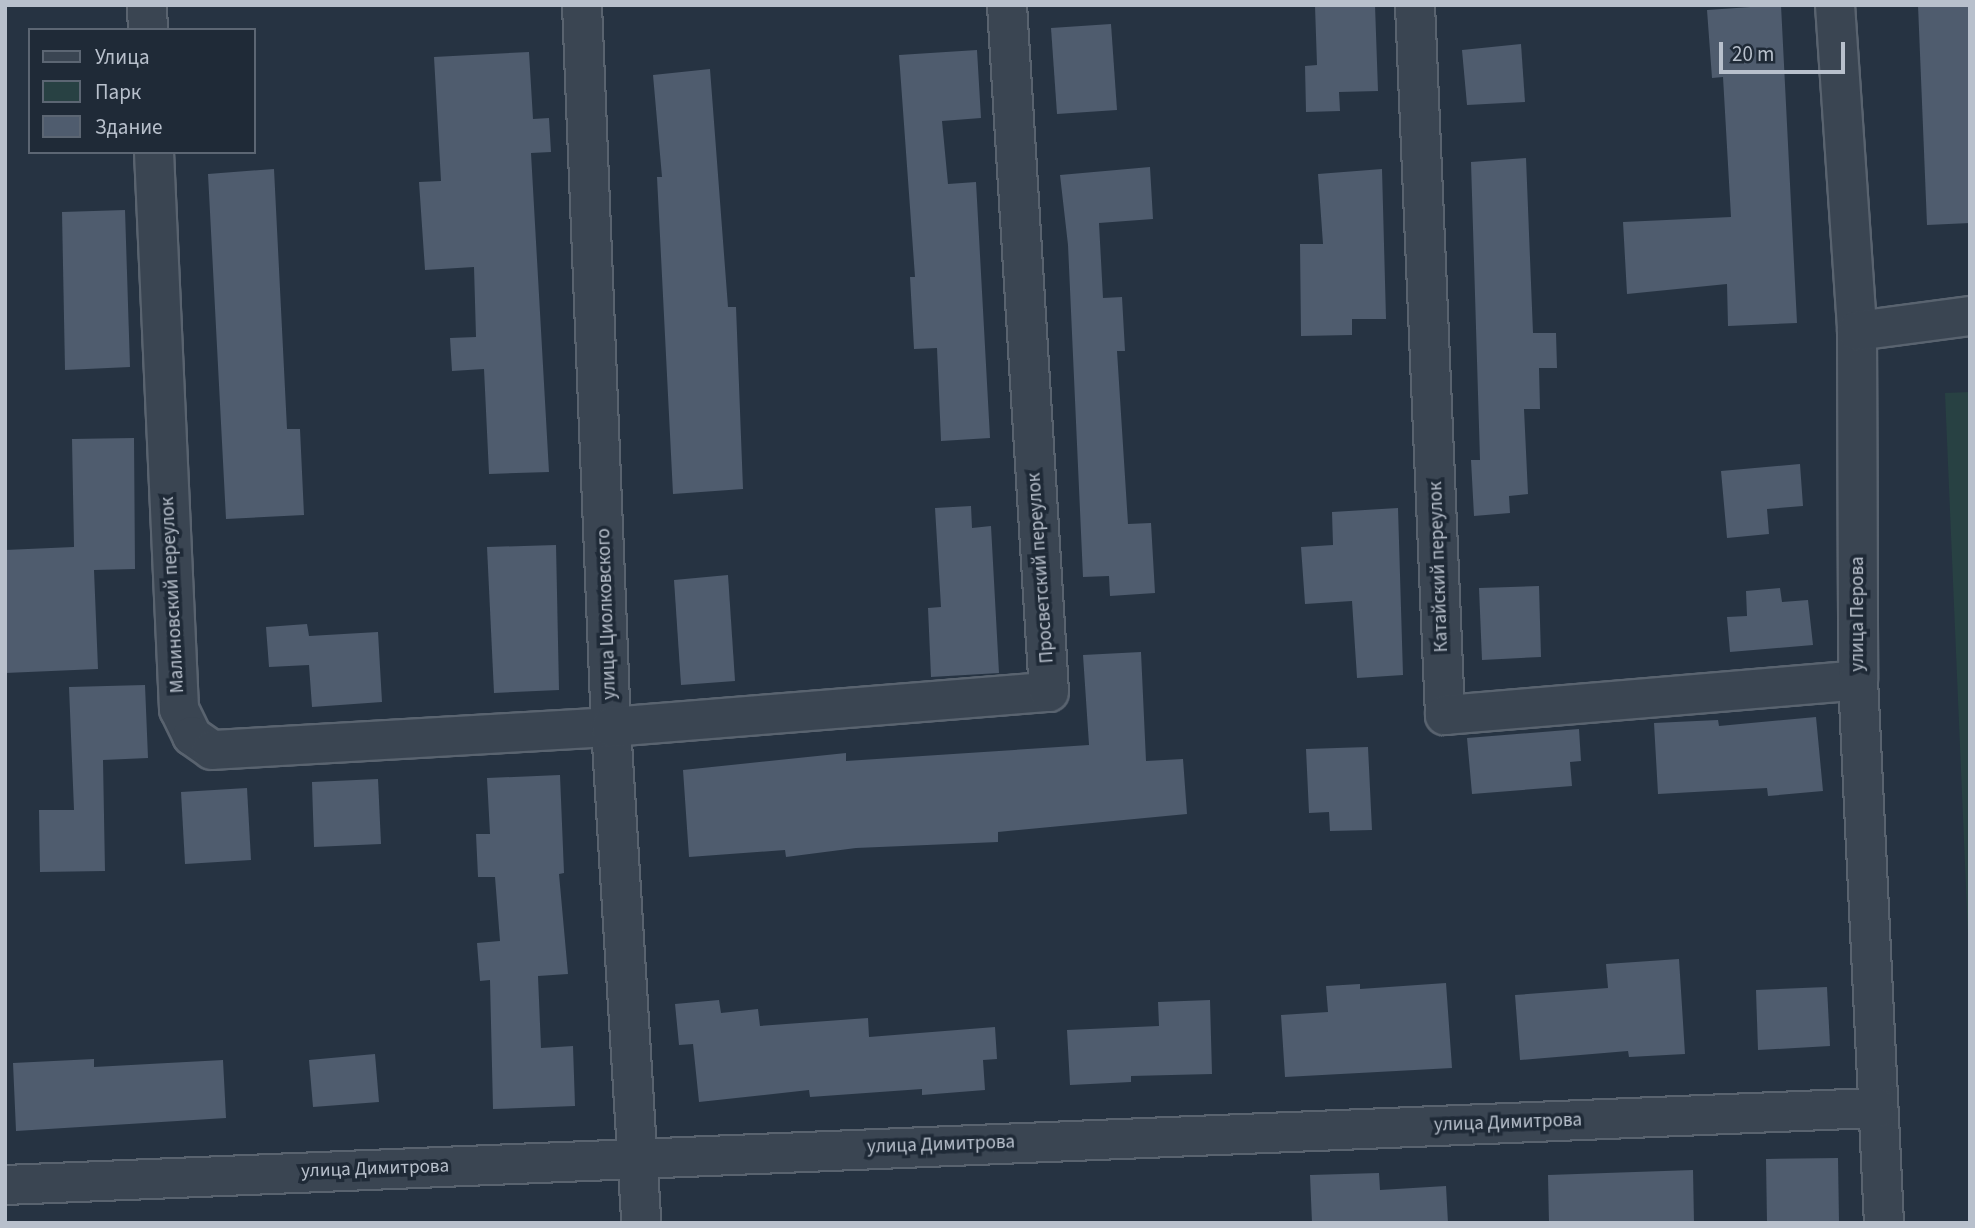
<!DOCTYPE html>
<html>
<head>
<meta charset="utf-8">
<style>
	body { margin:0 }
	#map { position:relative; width:1975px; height:1228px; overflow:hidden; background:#263342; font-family:"Source Sans 3",sans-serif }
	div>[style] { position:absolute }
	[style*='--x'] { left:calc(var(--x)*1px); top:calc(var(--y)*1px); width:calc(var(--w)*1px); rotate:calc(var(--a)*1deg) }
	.green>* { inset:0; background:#284143 }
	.building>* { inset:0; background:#4f5c6e }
	.roads { filter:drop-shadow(2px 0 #59636f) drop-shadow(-2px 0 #59636f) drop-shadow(0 2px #59636f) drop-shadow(0 -2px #59636f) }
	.minor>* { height:38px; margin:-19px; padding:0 19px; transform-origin:19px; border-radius:19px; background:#3a4552 }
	span { translate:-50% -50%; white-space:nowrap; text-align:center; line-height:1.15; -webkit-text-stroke:7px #1f2a37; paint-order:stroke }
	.street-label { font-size:19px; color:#b8c0cc }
	.frame { position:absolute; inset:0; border:7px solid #b8c0cc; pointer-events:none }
	.legend { position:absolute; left:28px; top:28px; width:228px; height:126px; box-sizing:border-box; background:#1f2a37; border:2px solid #5c6673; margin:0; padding:9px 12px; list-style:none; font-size:21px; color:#b8c0cc }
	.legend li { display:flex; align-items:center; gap:14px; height:35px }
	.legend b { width:35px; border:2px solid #5c6673 }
	.scale { position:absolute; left:1719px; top:42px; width:126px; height:32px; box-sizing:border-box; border:4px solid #b8c0cc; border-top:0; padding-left:9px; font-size:21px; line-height:24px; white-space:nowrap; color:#b8c0cc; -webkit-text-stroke:5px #1f2a37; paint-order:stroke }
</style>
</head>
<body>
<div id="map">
	<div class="green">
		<div style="clip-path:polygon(1970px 392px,1970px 982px,1945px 393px)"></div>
	</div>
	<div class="building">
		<div style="clip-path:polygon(1375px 5px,1378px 91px,1339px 92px,1340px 111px,1306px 112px,1305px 66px,1317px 65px,1315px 6px)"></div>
		<div style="clip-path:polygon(1781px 5px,1797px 323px,1728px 326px,1727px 284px,1627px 294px,1623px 222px,1731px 217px,1723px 77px,1712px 78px,1707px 10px)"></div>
		<div style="clip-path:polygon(1918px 5px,1970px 5px,1970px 223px,1927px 225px)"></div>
		<div style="clip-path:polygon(1111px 24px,1117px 110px,1057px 114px,1051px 28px)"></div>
		<div style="clip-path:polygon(1521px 44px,1525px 102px,1467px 105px,1462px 50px)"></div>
		<div style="clip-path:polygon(977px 50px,981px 118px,942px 121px,948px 184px,976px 182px,990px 438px,941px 441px,937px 348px,914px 349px,910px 277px,915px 277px,899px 55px)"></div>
		<div style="clip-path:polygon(529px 52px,533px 119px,549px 118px,551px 152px,531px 153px,549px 472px,489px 474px,484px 369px,452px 371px,450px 338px,476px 337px,474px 267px,425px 270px,419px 182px,441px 181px,434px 57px)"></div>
		<div style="clip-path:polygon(710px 69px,728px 307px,736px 307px,743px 489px,673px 494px,657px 177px,662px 177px,653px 75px)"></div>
		<div style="clip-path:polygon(1526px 158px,1533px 333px,1556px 333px,1557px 368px,1539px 368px,1540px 409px,1524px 409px,1528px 494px,1509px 496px,1510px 513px,1474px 516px,1471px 460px,1480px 460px,1471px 162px)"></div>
		<div style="clip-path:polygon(1150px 167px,1153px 219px,1099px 223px,1103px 298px,1122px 297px,1125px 351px,1117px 351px,1128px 524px,1151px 523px,1155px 593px,1110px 596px,1109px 576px,1083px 577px,1068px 245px,1060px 175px)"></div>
		<div style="clip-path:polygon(274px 169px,287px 429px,300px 429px,304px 515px,226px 519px,208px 174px)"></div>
		<div style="clip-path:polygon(1382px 169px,1386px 319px,1352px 319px,1352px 335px,1301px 336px,1300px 244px,1323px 244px,1318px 174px)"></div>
		<div style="clip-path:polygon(125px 210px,130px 367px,65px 370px,62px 212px)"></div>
		<div style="clip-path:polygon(134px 438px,135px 569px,94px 570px,98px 669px,5px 673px,5px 550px,74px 547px,72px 439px)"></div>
		<div style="clip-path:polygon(1800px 464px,1803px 506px,1767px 509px,1769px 534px,1727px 538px,1721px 471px)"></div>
		<div style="clip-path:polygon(971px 506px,972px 528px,991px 526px,999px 673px,931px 677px,928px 608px,941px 607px,935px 508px)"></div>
		<div style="clip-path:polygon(1398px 508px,1403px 675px,1357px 678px,1352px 601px,1305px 604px,1301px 547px,1333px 545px,1332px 512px)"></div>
		<div style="clip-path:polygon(556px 545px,559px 690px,494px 693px,487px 547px)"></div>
		<div style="clip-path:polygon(728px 575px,735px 681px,681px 685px,674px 580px)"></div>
		<div style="clip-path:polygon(1539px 586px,1541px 657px,1482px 660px,1479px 588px)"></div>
		<div style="clip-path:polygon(1780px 588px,1782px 602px,1808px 600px,1813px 645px,1730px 652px,1727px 617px,1747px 616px,1746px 591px)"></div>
		<div style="clip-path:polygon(307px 624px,309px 636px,378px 632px,382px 702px,312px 707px,309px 665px,269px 667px,266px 627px)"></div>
		<div style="clip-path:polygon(1141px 652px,1146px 761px,1183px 759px,1187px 814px,998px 832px,998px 842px,856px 848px,786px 857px,785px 850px,689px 857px,683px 770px,846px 753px,846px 761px,1089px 745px,1083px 655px)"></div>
		<div style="clip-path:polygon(145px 685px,148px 758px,103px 760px,105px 871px,40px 872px,39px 810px,74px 810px,69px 687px)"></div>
		<div style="clip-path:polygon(1816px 717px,1823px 791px,1768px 796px,1767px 788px,1658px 794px,1654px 723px,1718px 720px,1719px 726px)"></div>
		<div style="clip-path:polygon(1579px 729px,1581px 761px,1570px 762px,1572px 786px,1472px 794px,1467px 738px)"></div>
		<div style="clip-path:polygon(1368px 747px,1372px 830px,1330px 831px,1329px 812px,1309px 813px,1306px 749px)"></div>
		<div style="clip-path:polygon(560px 775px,564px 873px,559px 874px,568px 974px,538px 976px,541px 1048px,573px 1046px,575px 1106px,493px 1109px,490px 980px,480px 981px,477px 943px,500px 941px,495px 877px,478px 877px,476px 834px,490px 834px,487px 778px)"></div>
		<div style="clip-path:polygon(378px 779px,381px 844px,314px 847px,312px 782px)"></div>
		<div style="clip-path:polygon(247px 788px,251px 860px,185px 864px,181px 792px)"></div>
		<div style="clip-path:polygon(1679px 959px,1685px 1054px,1629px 1057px,1628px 1051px,1520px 1060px,1515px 995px,1608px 988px,1606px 964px)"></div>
		<div style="clip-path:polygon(1446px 983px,1452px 1068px,1285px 1077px,1281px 1015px,1328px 1012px,1326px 986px,1360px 984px,1360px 989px)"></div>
		<div style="clip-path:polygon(1827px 987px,1830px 1046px,1758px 1050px,1756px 990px)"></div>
		<div style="clip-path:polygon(719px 1000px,721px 1013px,758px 1009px,760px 1026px,868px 1018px,869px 1037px,995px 1027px,997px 1059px,983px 1060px,985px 1090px,922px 1095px,922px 1089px,810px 1097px,809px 1090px,699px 1102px,693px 1044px,679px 1045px,675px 1004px)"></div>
		<div style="clip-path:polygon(1210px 1000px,1212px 1074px,1131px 1076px,1131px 1082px,1070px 1085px,1067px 1030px,1159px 1026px,1158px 1002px)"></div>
		<div style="clip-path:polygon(375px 1054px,379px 1102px,313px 1107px,309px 1060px)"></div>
		<div style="clip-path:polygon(94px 1059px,94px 1067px,223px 1060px,226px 1118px,16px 1131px,13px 1063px)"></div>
		<div style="clip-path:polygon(1838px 1158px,1839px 1223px,1767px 1223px,1766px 1159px)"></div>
		<div style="clip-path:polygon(1693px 1170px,1694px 1223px,1549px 1223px,1548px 1175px)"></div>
		<div style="clip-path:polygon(1379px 1173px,1380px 1190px,1446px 1186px,1448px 1223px,1312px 1223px,1310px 1175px)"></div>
	</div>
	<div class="roads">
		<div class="minor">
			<div style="--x:147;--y:5;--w:25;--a:88"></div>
			<div style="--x:582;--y:5;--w:723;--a:87.7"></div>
			<div style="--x:611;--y:727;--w:497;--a:86.5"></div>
			<div style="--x:1415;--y:5;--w:711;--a:87.58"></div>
			<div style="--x:1445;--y:715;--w:414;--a:-4.8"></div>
			<div style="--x:1835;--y:5;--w:327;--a:86.1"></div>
			<div style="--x:1857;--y:331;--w:349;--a:89.8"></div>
			<div style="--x:1858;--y:680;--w:544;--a:87.26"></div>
			<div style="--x:154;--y:152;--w:558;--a:87.43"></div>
			<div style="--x:179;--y:709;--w:30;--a:64"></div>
			<div style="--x:192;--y:736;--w:24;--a:35"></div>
			<div style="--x:212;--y:750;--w:400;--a:-3.3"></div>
			<div style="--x:611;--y:727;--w:439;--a:-4.6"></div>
			<div style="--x:1049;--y:692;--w:688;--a:-93.5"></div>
			<div style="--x:1857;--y:331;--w:114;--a:-7.6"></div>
			<div style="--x:5;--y:1185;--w:1874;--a:-2.36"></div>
		</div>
	</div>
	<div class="street-label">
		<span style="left:1439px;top:567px;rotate:-92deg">Катайский переулок</span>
		<span style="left:1041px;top:568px;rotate:-94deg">Просветский переулок</span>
		<span style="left:173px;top:595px;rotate:-93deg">Малиновский переулок</span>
		<span style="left:607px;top:614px;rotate:-92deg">улица Циолковского</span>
		<span style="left:1858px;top:614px;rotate:-90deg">улица Перова</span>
		<span style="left:1508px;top:1123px;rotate:-2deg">улица Димитрова</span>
		<span style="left:941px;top:1145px;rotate:-2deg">улица Димитрова</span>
		<span style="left:375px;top:1169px;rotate:-2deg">улица Димитрова</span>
	</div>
	<div class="frame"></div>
	<ul class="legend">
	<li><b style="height:9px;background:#3a4552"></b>Улица</li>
	<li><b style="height:19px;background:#284143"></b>Парк</li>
	<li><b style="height:19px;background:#4f5c6e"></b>Здание</li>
	</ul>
	<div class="scale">20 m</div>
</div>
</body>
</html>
